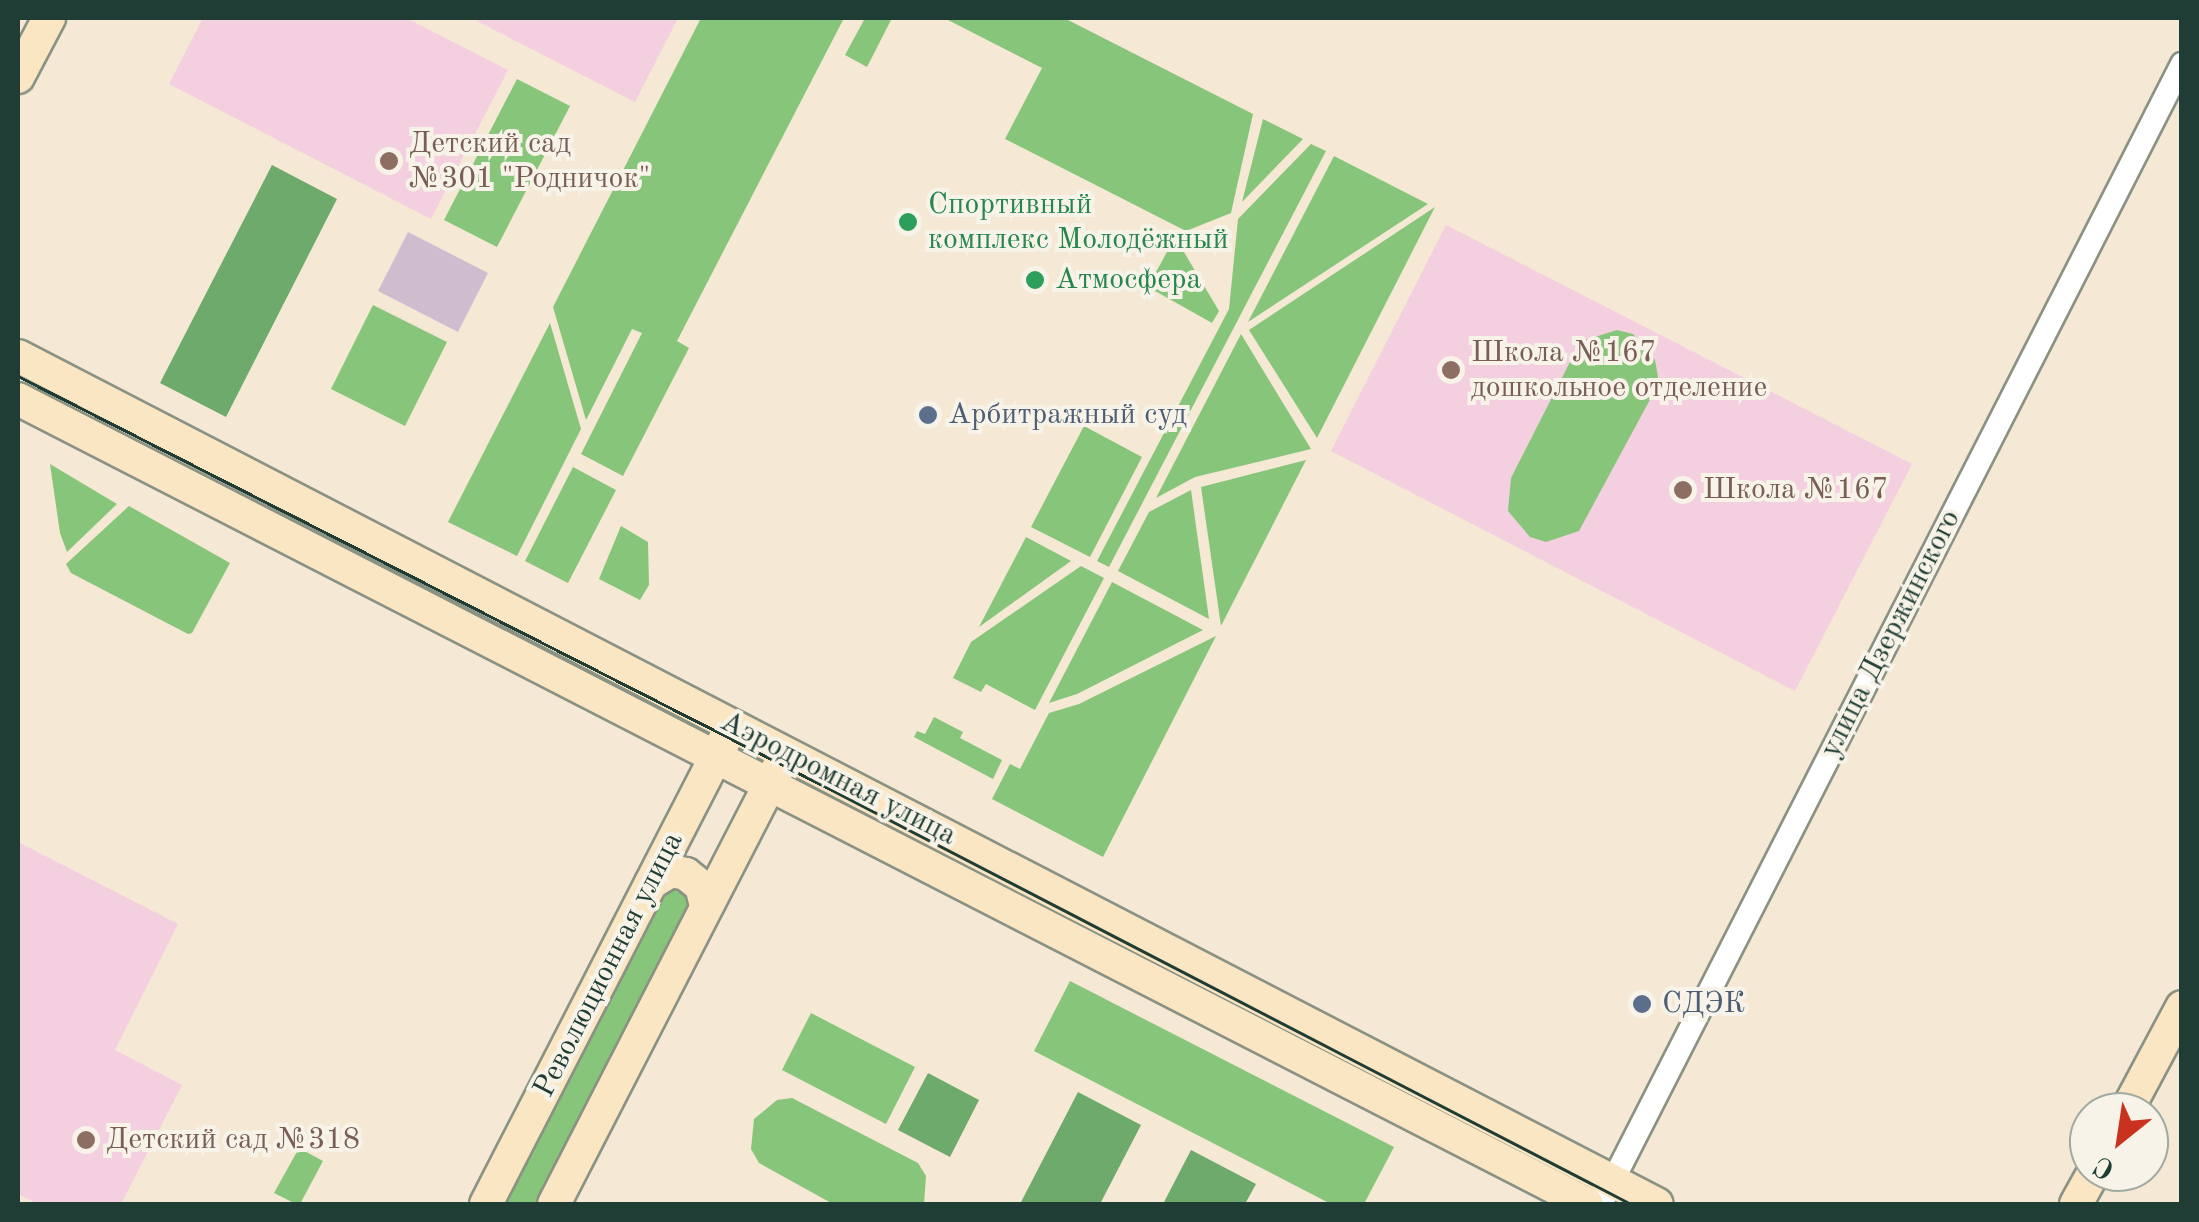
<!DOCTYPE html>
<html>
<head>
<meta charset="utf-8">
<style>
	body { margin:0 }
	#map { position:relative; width:2199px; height:1222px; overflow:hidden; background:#f5e8d4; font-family:"Old Standard TT",serif }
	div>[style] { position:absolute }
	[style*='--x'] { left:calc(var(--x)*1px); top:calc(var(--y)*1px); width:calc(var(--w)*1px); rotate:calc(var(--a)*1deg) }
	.built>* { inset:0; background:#f3cfe0 }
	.industrial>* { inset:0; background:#cfbdcf }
	.green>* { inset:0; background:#87c57b }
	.forest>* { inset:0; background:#6daa6b }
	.roads { filter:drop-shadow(2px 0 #8a9284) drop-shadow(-2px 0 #8a9284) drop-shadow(0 2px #8a9284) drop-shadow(0 -2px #8a9284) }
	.street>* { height:22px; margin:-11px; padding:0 11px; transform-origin:11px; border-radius:11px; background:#fff }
	.secondary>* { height:32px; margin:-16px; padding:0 16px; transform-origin:16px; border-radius:16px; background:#fbe6c4 }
	.tram>* { height:2.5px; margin:-1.25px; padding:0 1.25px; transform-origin:1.25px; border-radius:1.25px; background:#1f3d34 }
	.dots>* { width:28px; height:28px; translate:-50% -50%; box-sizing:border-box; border:5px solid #f7f3e8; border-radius:50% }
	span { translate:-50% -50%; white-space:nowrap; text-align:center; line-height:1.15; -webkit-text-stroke:8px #f7f3e8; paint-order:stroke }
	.education-label { font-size:30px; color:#785e54 }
	.left { translate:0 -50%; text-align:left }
	.leisure-label { font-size:30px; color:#27864d }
	.service-label { font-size:30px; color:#4e5e75 }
	.street-label { font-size:30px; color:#1f3d34 }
	.frame { position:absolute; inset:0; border:20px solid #1f3d34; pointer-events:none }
	.north { position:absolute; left:2069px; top:1092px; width:100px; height:100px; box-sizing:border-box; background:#f7f3e8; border:2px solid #a1aaa0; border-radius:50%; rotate:210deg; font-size:28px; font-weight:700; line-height:40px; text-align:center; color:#1f3d34 }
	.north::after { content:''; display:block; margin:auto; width:35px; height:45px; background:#c8321e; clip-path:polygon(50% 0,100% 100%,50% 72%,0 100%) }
</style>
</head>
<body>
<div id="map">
	<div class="built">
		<div style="clip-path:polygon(203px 18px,406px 18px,508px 70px,431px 219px,169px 84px)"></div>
		<div style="clip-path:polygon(471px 18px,678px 18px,635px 102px)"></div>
		<div style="clip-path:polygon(1446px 225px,1912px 464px,1795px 691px,1331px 451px)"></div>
		<div style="clip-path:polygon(18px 842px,178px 924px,115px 1050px,182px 1085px,121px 1204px,38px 1204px,18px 1194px)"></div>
	</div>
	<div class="industrial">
		<div style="clip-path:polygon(408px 232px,488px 273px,458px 332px,378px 291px)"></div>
	</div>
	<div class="green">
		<div style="clip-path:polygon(701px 18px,844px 18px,677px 341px,689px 348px,623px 476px,581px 454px,642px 333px,632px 329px,586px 420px,553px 307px)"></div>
		<div style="clip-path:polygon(865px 18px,892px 18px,867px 67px,845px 55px)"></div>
		<div style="clip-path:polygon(944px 18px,1064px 18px,1253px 114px,1231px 213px,1186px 231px,1005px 139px,1042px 68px)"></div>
		<div style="clip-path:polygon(517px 79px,570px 106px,497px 247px,444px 220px)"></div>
		<div style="clip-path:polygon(1263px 119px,1303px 139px,1242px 202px)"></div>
		<div style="clip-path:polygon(1311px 144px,1326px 151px,1109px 567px,1097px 561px,1229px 309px,1238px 219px)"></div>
		<div style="clip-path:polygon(1334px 156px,1428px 204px,1248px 322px)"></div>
		<div style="clip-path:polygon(1435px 207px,1317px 438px,1249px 330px)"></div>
		<div style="clip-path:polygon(1175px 237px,1219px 311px,1212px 323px,1148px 287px)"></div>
		<div style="clip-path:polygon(373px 305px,447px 342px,405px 426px,331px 389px)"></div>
		<div style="clip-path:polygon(550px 323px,581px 429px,517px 556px,448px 522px)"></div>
		<div style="clip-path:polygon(1617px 330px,1633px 334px,1655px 360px,1658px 377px,1653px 394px,1579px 531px,1546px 542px,1530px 537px,1508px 511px,1511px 478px,1574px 354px,1585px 340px)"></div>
		<div style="clip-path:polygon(1241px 334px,1311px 449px,1195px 477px,1156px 498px)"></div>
		<div style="clip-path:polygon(1084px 426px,1142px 457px,1090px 557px,1031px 527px)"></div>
		<div style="clip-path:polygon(1306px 460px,1221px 626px,1201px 487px)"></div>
		<div style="clip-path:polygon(50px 464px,117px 504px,67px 552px,60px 533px)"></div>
		<div style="clip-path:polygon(573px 467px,616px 490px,568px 583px,525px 561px)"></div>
		<div style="clip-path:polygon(1191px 490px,1209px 619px,1118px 571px,1149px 512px)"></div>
		<div style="clip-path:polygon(129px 506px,230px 563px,192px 633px,188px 634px,71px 573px,66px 564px)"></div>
		<div style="clip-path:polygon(621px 526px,648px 542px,649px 585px,640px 600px,599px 579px)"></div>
		<div style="clip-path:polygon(1026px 537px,1071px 561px,979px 627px)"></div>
		<div style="clip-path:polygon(1081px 566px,1104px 578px,1035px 710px,986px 684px,981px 692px,953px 678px,971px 642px)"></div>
		<div style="clip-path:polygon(1112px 582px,1203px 630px,1077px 694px,1049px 703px)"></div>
		<div style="clip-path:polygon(1216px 636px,1103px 857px,992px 799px,1010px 764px,1020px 769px,1049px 713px,1079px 704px)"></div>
		<div style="clip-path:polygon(934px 717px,963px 732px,960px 738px,1002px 760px,993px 779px,914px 737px,917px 731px,925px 734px)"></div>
		<div style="clip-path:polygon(679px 886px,692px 904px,537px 1204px,496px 1204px,658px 887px)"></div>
		<div style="clip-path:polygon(1070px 981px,1394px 1147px,1364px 1204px,1331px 1204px,1034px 1051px)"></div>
		<div style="clip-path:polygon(811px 1013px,915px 1067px,886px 1124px,782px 1070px)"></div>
		<div style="clip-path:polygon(792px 1098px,918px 1163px,926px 1176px,924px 1204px,833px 1204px,759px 1163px,751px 1149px,754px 1119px,777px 1100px)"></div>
		<div style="clip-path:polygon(299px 1148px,323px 1161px,300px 1204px,296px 1204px,274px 1193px)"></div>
	</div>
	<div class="forest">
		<div style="clip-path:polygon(272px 165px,337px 199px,226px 417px,160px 383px)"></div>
		<div style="clip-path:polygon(928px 1073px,979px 1100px,950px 1157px,898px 1130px)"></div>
		<div style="clip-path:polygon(1078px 1092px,1141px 1125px,1100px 1204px,1020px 1204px)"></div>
		<div style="clip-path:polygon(1191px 1150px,1256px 1184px,1245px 1204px,1163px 1204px)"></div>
	</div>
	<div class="roads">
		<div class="street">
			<div style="--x:1601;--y:1204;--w:1280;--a:-62.99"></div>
		</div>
		<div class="secondary">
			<div style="--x:18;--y:77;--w:67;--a:-62.3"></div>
			<div style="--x:18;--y:356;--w:1845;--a:27.36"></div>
			<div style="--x:18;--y:399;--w:1763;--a:27.16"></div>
			<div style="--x:651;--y:883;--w:23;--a:-31"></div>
			<div style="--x:671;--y:871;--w:15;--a:11"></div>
			<div style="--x:686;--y:874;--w:19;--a:39"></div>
			<div style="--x:701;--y:886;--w:21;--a:76"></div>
			<div style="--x:2126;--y:1112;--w:119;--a:-61.9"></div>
			<div style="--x:486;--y:1204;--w:521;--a:-62.8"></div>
			<div style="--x:554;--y:1204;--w:490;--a:-62.8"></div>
			<div style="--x:2076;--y:1204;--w:37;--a:-61"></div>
		</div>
	</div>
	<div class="tram">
		<div style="--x:18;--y:376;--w:913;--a:26.96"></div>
		<div style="--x:832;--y:790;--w:900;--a:27.39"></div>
	</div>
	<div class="dots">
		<div style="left:389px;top:161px;background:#8d6e63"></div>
		<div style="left:908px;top:222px;background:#2e9e5b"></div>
		<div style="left:1035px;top:280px;background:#2e9e5b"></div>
		<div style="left:1451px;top:370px;background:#8d6e63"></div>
		<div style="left:928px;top:415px;background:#5c6f8a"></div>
		<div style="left:1683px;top:490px;background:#8d6e63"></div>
		<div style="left:1642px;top:1004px;background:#5c6f8a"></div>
		<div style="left:86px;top:1140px;background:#8d6e63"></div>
	</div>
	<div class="education-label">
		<span class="left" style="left:409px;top:161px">Детский сад<br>№301 "Родничок"</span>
		<span class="left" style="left:1471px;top:370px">Школа №167<br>дошкольное отделение</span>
		<span class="left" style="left:1703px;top:490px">Школа №167</span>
		<span class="left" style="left:106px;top:1140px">Детский сад №318</span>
	</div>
	<div class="leisure-label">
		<span class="left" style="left:928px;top:222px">Спортивный<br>комплекс Молодёжный</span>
		<span class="left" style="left:1055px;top:280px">Атмосфера</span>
	</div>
	<div class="service-label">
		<span class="left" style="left:948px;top:415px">Арбитражный суд</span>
		<span class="left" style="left:1662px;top:1004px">СДЭК</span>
	</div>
	<div class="street-label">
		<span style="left:1891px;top:634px;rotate:-63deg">улица Дзержинского</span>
		<span style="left:838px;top:779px;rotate:27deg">Аэродромная улица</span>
		<span style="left:609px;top:965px;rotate:-63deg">Революционная улица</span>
	</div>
	<div class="frame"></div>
	<div class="north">С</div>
</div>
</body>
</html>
